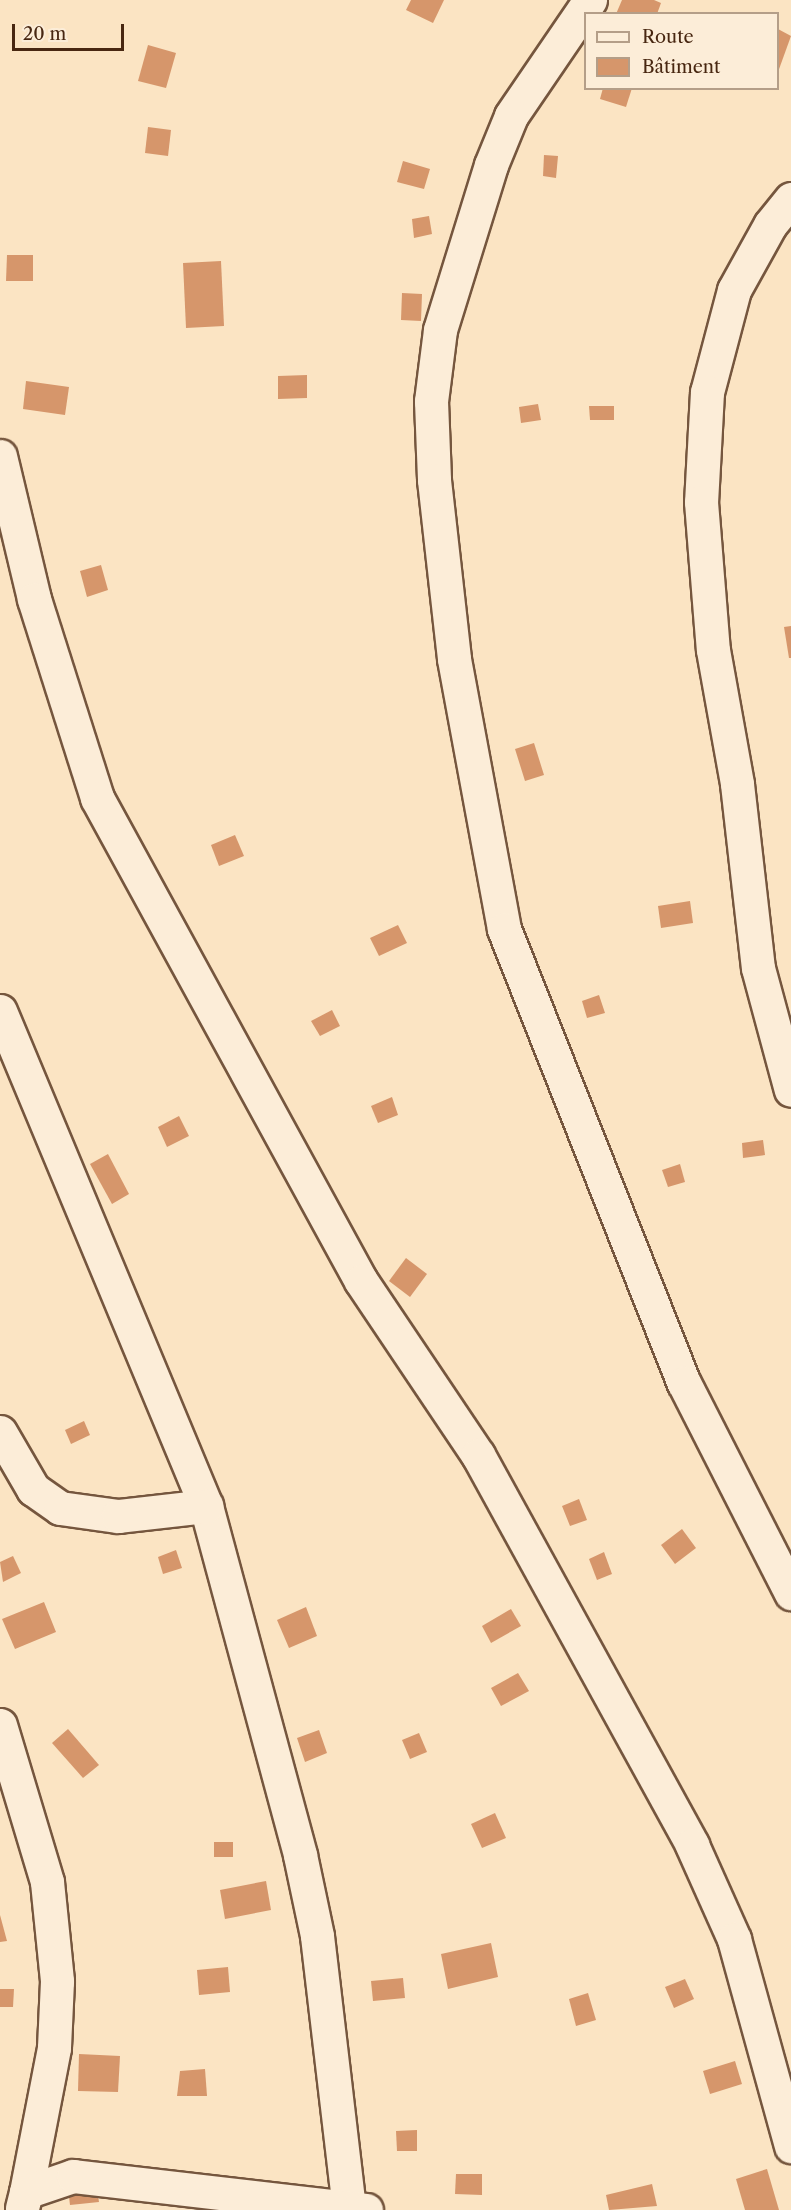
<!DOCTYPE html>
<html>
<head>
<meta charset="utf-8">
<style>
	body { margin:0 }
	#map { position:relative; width:791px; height:2210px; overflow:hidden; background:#fbe4c3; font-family:"Libre Caslon Text",serif }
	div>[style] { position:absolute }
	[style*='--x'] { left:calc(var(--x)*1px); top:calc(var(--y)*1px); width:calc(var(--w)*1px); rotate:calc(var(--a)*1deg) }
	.building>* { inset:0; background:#d6966b }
	.roads { filter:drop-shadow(2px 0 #75563e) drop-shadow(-2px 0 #75563e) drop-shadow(0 2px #75563e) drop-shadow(0 -2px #75563e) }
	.street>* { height:33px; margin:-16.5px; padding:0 16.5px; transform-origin:16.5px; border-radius:16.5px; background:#fcedd8 }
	span { translate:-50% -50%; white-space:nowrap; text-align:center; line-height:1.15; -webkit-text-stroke:4.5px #fcedd8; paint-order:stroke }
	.legend { position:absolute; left:584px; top:12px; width:195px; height:78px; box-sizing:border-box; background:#fcedd8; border:2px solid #b49e88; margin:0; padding:8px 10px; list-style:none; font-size:18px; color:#482711 }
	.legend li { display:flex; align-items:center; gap:12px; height:30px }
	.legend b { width:30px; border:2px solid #b49e88 }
	.scale { position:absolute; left:12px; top:24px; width:112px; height:27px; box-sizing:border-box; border:3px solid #482711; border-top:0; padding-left:8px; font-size:18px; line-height:21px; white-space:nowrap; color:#482711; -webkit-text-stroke:4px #fcedd8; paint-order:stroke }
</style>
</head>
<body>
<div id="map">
	<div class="building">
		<div style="clip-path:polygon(411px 0,444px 0,433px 23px,406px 10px)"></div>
		<div style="clip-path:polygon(622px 0,654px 0,661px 3px,657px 14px,616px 14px)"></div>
		<div style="clip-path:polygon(778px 29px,791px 36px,778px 72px)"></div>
		<div style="clip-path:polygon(148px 45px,176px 53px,166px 88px,138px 81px)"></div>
		<div style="clip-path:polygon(603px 88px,632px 88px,626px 107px,600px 99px)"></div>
		<div style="clip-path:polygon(148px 127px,171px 130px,168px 156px,145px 153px)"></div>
		<div style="clip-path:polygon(544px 155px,558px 156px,556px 178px,543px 176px)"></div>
		<div style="clip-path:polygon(403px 161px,430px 169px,424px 189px,397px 182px)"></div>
		<div style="clip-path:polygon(429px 216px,432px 234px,414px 238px,412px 219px)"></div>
		<div style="clip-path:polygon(7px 255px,33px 255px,33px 281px,6px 281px)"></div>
		<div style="clip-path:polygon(221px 261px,224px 326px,186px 328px,183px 263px)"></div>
		<div style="clip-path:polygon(402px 293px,422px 294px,421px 321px,401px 320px)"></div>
		<div style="clip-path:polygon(307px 375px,307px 398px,278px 399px,278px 376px)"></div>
		<div style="clip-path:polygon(26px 381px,69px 387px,65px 415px,23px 409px)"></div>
		<div style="clip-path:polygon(538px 404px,541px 420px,521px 423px,519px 407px)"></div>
		<div style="clip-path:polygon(589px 406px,614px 406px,614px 420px,590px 420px)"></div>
		<div style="clip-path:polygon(101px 565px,108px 590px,87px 597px,80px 571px)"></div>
		<div style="clip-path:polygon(791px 626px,791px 658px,789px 658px,784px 627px)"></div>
		<div style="clip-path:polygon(534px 743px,544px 775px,525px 781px,515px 749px)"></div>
		<div style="clip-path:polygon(235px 835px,244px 856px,219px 866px,211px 845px)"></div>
		<div style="clip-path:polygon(690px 901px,693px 923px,661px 928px,658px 906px)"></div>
		<div style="clip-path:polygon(398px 925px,407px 943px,379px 956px,370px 938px)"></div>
		<div style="clip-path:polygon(599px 995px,605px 1013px,587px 1018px,582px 1001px)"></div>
		<div style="clip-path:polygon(332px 1010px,340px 1026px,320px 1036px,311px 1021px)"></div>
		<div style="clip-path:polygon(392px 1097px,398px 1115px,378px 1123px,371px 1106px)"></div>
		<div style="clip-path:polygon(179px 1116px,189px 1136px,167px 1147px,158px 1127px)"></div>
		<div style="clip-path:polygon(763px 1140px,765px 1155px,743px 1158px,742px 1143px)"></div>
		<div style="clip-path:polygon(108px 1154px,129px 1194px,112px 1204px,90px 1164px)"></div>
		<div style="clip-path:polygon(680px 1164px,685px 1182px,668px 1187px,662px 1170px)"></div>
		<div style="clip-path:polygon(406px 1258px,427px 1274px,410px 1297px,389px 1281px)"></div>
		<div style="clip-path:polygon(84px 1421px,90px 1435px,71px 1444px,65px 1430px)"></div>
		<div style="clip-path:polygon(579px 1499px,587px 1520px,570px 1526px,562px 1506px)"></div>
		<div style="clip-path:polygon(682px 1529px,696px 1548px,675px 1564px,661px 1545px)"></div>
		<div style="clip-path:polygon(176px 1550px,182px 1568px,163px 1574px,158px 1557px)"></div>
		<div style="clip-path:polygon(604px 1552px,612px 1574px,597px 1580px,589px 1559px)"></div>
		<div style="clip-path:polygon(13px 1556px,21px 1573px,3px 1582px,0 1562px)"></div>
		<div style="clip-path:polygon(44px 1602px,56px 1632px,15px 1649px,2px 1619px)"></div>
		<div style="clip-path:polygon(306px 1607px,317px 1636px,289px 1648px,277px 1620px)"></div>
		<div style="clip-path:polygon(511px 1609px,521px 1626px,491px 1643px,482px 1626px)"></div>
		<div style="clip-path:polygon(518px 1673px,529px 1691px,501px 1706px,491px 1688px)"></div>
		<div style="clip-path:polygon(68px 1729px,99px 1765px,83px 1778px,52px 1743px)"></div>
		<div style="clip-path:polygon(319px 1730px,327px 1753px,305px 1762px,297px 1738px)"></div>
		<div style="clip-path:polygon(419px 1733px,427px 1752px,410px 1759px,402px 1740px)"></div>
		<div style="clip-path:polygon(495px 1813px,506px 1838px,482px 1848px,471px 1824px)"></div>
		<div style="clip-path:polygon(214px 1842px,233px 1842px,233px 1857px,214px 1857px)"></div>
		<div style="clip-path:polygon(266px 1881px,271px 1910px,225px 1919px,220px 1890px)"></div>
		<div style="clip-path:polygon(0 1915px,7px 1941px,0 1942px)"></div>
		<div style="clip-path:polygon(491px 1943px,498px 1977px,448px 1989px,441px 1954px)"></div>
		<div style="clip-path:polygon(228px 1967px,230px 1992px,199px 1995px,197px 1970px)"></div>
		<div style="clip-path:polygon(403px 1978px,405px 1998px,373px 2001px,371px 1981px)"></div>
		<div style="clip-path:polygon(685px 1979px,694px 1999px,674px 2008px,665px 1987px)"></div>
		<div style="clip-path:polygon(0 1989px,14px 1989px,13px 2007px,0 2007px)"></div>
		<div style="clip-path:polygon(588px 1993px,596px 2020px,576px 2026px,569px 1999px)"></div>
		<div style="clip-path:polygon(79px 2054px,120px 2056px,118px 2092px,78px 2091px)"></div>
		<div style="clip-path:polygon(735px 2061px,742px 2084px,710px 2094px,703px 2071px)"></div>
		<div style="clip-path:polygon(205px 2069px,207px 2096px,177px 2096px,180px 2071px)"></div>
		<div style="clip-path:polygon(417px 2130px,417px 2151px,397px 2151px,396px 2131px)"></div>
		<div style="clip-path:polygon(767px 2169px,779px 2210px,745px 2210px,736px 2179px)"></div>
		<div style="clip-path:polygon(456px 2174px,482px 2174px,482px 2195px,455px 2194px)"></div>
		<div style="clip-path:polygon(96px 2184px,99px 2202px,70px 2205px,68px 2188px)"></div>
		<div style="clip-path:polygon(652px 2184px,657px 2206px,609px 2210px,606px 2195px)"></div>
	</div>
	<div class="roads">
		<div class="street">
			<div style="--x:590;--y:0;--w:140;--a:124.3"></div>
			<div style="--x:511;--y:116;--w:53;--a:112.2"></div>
			<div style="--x:491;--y:165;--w:173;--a:107.2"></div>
			<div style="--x:440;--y:330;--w:72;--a:97.2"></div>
			<div style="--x:431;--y:401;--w:79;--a:87.8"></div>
			<div style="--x:434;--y:480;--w:180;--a:83.6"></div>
			<div style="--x:454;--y:659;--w:275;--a:79.5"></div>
			<div style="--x:504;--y:929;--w:488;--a:68.4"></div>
			<div style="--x:684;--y:1383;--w:236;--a:63"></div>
			<div style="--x:791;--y:199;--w:33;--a:129"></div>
			<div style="--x:770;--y:225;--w:74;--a:119"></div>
			<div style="--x:734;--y:290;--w:106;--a:104.8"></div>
			<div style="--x:707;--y:392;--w:110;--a:93.1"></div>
			<div style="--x:701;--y:502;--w:148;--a:85.4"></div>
			<div style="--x:713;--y:650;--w:136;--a:79.8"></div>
			<div style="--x:737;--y:784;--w:185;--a:83.5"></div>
			<div style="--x:758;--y:968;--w:126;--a:74.9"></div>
			<div style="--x:0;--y:456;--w:147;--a:76.6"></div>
			<div style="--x:34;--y:599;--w:209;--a:72.4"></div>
			<div style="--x:97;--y:798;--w:550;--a:61.34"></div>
			<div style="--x:361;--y:1281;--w:210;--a:56.1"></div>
			<div style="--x:478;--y:1455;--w:445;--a:61.2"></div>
			<div style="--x:692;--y:1845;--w:103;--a:65.9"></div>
			<div style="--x:734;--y:1939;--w:215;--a:74.6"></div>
			<div style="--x:0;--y:1011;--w:536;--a:67.4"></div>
			<div style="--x:206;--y:1506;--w:361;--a:74.9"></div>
			<div style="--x:300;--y:1855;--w:83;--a:78.1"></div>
			<div style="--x:317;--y:1936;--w:274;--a:83.3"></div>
			<div style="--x:0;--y:1432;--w:66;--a:59.9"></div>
			<div style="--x:33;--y:1489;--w:33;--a:35"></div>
			<div style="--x:60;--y:1508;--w:59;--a:7.9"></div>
			<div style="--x:118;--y:1516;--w:89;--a:-6.5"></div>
			<div style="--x:0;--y:1725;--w:164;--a:73.3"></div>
			<div style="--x:47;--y:1882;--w:100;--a:84.2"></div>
			<div style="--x:57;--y:1981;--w:67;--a:92.6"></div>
			<div style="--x:54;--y:2048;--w:147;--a:101"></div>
			<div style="--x:22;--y:2208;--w:16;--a:-76"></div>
			<div style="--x:26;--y:2192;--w:50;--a:-18.8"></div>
			<div style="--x:73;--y:2176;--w:295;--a:6.6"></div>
		</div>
	</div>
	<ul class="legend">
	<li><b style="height:8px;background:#fcedd8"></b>Route</li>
	<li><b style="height:16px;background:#d6966b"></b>Bâtiment</li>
	</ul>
	<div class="scale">20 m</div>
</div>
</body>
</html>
